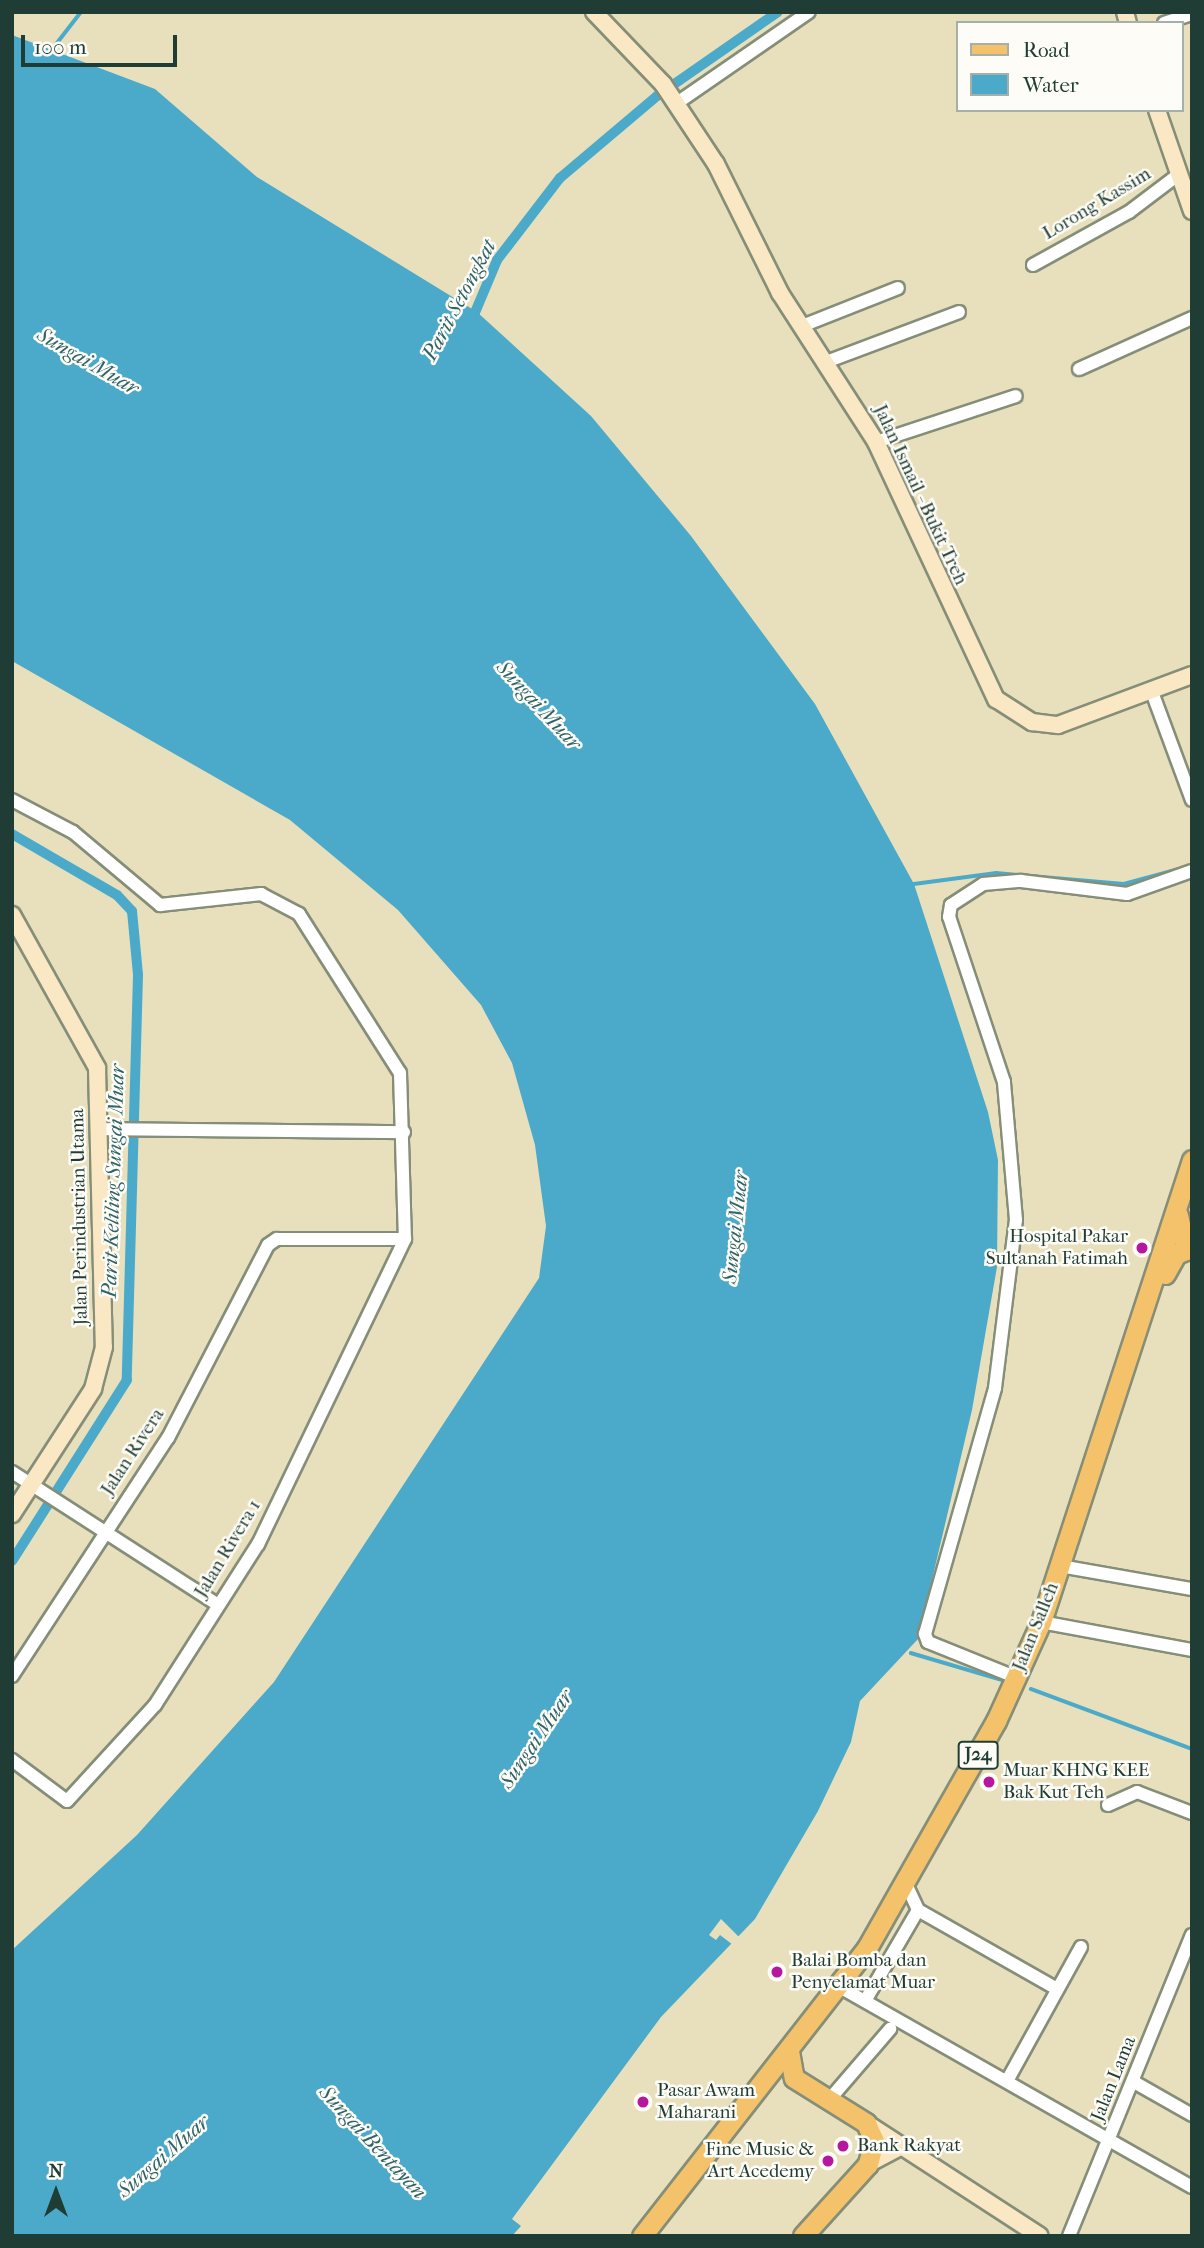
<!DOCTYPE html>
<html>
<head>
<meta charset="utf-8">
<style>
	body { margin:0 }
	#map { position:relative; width:1204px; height:2248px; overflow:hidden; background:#e8e0bc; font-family:"IM FELL French Canon",serif }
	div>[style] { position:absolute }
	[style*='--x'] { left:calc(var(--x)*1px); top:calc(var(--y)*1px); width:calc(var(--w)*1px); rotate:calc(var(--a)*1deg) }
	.water>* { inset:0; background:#4baaca }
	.pier>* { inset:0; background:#e8e0bc }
	.stream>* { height:3.5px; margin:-1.75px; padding:0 1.75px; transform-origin:1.75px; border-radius:1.75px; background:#4baaca }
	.canal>* { height:10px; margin:-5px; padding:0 5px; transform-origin:5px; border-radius:5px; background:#4baaca }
	.roads { filter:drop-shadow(2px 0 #848e78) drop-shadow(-2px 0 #848e78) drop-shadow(0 2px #848e78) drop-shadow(0 -2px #848e78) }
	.street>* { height:12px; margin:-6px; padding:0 6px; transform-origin:6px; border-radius:6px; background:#fff }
	.secondary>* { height:16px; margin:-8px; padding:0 8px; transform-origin:8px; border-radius:8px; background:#fae7c3 }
	.primary>* { height:19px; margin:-9.5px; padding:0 9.5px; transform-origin:9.5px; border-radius:9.5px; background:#f3c26a }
	.dots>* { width:19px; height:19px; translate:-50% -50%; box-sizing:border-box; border:4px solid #fdfcf7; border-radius:50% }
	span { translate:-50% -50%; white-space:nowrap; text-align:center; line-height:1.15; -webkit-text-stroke:5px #fdfcf7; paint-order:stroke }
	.shield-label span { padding:2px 5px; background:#fdfcf7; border:2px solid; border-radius:5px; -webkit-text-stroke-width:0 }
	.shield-label { font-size:18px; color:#1f3d34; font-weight:700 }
	.street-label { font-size:19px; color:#1f3d34 }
	.poi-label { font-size:19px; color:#1f3d34 }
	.right { translate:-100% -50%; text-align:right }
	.left { translate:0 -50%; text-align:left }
	.water-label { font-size:21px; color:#2e6368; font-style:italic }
	.frame { position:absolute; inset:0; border:14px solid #1f3d34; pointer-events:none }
	.legend { position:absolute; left:956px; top:21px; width:228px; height:91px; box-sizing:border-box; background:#fdfcf7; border:2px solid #a4b0a9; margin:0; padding:9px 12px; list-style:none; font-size:21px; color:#1f3d34 }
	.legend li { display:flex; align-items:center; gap:14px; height:35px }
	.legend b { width:35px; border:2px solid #a4b0a9 }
	.north { position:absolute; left:21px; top:2157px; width:70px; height:70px; -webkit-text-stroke:5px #fdfcf7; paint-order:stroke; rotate:0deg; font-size:19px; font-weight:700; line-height:28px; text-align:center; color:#1f3d34 }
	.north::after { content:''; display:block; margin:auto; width:24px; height:32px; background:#1f3d34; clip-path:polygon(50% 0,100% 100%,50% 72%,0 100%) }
	.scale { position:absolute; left:21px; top:35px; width:156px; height:32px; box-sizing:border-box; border:4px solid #1f3d34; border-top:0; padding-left:9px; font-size:21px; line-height:24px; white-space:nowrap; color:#1f3d34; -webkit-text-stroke:5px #fdfcf7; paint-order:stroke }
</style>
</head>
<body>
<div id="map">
	<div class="water">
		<div style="clip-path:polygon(12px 35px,155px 89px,257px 177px,477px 312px,591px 416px,691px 536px,815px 704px,914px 884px,988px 1112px,998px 1160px,997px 1267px,972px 1410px,918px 1639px,860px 1701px,851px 1742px,818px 1811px,755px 1919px,661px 2017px,512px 2219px,521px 2226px,512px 2236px,12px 2236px,12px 1950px,137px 1835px,274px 1682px,539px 1278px,546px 1226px,535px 1145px,512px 1063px,481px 1005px,398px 910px,290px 820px,12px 661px)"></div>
	</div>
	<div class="pier">
		<div style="clip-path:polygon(721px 1919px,743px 1941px,737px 1948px,720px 1935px,716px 1940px,709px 1935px)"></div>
	</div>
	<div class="stream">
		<div style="--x:50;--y:52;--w:51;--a:-52.2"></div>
		<div style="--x:914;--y:884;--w:83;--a:-7.6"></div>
		<div style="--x:996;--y:873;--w:128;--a:4.9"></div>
		<div style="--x:1124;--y:884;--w:54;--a:-15.1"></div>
		<div style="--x:911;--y:1653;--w:95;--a:16.5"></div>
		<div style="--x:1031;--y:1689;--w:172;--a:20.4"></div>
	</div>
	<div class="canal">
		<div style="--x:471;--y:322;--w:67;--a:-67.2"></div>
		<div style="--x:497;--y:260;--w:103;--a:-52.5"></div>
		<div style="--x:560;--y:178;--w:127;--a:-40.2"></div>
		<div style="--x:657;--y:96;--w:147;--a:-34.8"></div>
		<div style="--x:12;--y:834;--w:121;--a:30.2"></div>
		<div style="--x:117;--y:895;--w:22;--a:47"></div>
		<div style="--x:132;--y:911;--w:64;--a:84.6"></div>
		<div style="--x:138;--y:975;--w:405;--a:91.6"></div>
		<div style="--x:127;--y:1380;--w:214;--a:122.4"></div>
	</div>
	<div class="roads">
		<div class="street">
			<div style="--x:1164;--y:23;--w:29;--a:-18"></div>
			<div style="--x:677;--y:103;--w:160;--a:-34.6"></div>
			<div style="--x:1033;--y:265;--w:110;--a:-28.9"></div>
			<div style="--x:1129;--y:212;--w:63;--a:-37.2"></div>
			<div style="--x:802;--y:326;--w:103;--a:-21.6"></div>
			<div style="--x:826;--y:362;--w:142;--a:-20.6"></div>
			<div style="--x:1079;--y:369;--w:124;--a:-24.3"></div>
			<div style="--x:876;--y:442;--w:147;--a:-18.2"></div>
			<div style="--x:1152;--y:692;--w:115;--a:69.7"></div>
			<div style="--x:12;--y:800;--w:69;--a:27.7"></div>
			<div style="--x:73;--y:832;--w:114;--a:40"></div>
			<div style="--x:160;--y:905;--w:102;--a:-6.2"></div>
			<div style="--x:261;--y:894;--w:43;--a:27.8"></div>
			<div style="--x:299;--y:914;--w:188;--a:57.6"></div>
			<div style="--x:400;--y:1073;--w:166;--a:88.3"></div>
			<div style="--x:405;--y:1239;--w:339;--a:115.7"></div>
			<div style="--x:258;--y:1544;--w:191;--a:122.6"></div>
			<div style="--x:155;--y:1705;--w:130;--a:132.5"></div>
			<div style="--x:67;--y:1801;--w:69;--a:-143.3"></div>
			<div style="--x:99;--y:1129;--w:305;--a:0.6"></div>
			<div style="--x:12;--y:1472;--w:245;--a:32.8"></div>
			<div style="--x:1060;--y:1566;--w:134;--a:9.9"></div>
			<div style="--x:1041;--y:1622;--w:154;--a:10.5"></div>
			<div style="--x:12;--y:1676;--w:285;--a:-56.8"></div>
			<div style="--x:168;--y:1438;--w:217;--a:-62.6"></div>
			<div style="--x:268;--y:1245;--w:11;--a:-34"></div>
			<div style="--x:277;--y:1239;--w:128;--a:0"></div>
			<div style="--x:1015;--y:1677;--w:94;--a:-158.1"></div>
			<div style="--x:928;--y:1642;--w:9;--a:-111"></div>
			<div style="--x:925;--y:1634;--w:256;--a:-74.1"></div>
			<div style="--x:995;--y:1388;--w:169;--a:-82.9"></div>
			<div style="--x:1016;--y:1220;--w:139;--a:-95"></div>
			<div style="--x:1004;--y:1082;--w:174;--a:-108.4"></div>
			<div style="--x:949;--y:917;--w:12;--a:-81"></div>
			<div style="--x:951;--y:905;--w:38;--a:-33"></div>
			<div style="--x:983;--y:884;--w:38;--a:-5"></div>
			<div style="--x:1021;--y:881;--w:107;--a:7"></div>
			<div style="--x:1127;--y:894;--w:69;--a:-19.5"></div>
			<div style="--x:1108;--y:1805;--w:32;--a:-24"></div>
			<div style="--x:1137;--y:1792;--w:59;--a:20.9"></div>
			<div style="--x:906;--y:1884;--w:29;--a:65"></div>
			<div style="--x:918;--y:1910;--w:160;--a:29.6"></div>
			<div style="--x:838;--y:1986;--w:407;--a:29.6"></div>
			<div style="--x:865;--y:2001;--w:105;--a:-59.8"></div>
			<div style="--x:1007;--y:2081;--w:153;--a:-61.1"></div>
			<div style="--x:1134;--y:2082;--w:67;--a:29.6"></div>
			<div style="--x:829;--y:2100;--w:94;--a:-49.3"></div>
			<div style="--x:1069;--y:2236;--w:325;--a:-67.8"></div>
		</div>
		<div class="secondary">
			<div style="--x:594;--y:12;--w:100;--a:46.2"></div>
			<div style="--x:663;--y:84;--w:96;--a:56.5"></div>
			<div style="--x:716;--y:164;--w:144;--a:63.6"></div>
			<div style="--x:780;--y:293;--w:177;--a:57.2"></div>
			<div style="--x:876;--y:442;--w:284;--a:65"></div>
			<div style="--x:996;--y:699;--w:43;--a:32.6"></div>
			<div style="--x:1032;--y:722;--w:26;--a:7"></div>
			<div style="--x:1058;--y:725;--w:143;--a:-20.5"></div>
			<div style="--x:1125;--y:12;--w:11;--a:75"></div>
			<div style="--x:1157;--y:110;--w:107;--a:70.9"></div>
			<div style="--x:12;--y:915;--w:175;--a:60.9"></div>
			<div style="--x:97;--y:1068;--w:279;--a:88.6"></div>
			<div style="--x:104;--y:1347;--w:43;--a:104.7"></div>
			<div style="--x:93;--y:1389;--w:149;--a:122.9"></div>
			<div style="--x:866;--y:2123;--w:207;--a:33"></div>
			<div style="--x:868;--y:2164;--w:38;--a:-28"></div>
		</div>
		<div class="primary">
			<div style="--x:1165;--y:1274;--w:23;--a:-61"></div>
			<div style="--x:1176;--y:1254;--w:11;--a:-22"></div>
			<div style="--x:1186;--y:1250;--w:36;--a:-103"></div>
			<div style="--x:789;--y:2051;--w:27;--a:80"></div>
			<div style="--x:794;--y:2078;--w:85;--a:32"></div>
			<div style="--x:866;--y:2123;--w:20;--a:66"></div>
			<div style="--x:874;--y:2141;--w:24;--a:105"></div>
			<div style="--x:868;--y:2164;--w:97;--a:132.1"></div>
			<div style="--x:642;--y:2236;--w:365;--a:-52"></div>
			<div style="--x:867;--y:1948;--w:261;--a:-60.4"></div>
			<div style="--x:996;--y:1721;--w:109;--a:-65.6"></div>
			<div style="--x:1041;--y:1622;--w:486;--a:-71.9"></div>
		</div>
	</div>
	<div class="dots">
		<div style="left:1142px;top:1248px;background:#b5179e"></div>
		<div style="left:989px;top:1782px;background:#b5179e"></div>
		<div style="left:777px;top:1972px;background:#b5179e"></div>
		<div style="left:643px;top:2102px;background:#b5179e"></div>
		<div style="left:843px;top:2146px;background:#b5179e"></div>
		<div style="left:828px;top:2161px;background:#b5179e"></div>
	</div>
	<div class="shield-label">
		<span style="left:978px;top:1755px">J24</span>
	</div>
	<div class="street-label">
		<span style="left:1097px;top:204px;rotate:-31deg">Lorong Kassim</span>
		<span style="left:920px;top:495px;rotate:65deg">Jalan Ismail - Bukit Treh</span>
		<span style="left:80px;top:1217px;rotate:-91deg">Jalan Perindustrian Utama</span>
		<span style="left:133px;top:1452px;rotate:-57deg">Jalan Rivera</span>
		<span style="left:228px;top:1549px;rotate:-59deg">Jalan Rivera 1</span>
		<span style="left:1036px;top:1627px;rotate:-68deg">Jalan Salleh</span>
		<span style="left:1114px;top:2079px;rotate:-68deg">Jalan Lama</span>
	</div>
	<div class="poi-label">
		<span class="right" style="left:1128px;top:1248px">Hospital Pakar<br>Sultanah Fatimah</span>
		<span class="left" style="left:1003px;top:1782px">Muar KHNG KEE<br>Bak Kut Teh</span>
		<span class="left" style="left:791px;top:1972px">Balai Bomba dan<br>Penyelamat Muar</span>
		<span class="left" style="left:657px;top:2102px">Pasar Awam<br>Maharani</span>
		<span class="left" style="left:857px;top:2146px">Bank Rakyat</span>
		<span class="right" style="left:814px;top:2161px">Fine Music &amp;<br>Art Acedemy</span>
	</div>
	<div class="water-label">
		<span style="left:459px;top:300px;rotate:-62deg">Parit Setongkat</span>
		<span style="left:88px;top:361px;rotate:30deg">Sungai Muar</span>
		<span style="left:539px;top:705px;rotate:47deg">Sungai Muar</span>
		<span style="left:113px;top:1181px;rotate:-88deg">Parit Keliling Sungai Muar</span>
		<span style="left:735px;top:1227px;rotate:-84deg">Sungai Muar</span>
		<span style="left:536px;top:1739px;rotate:-56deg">Sungai Muar</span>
		<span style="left:373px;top:2142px;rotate:47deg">Sungai Bentayan</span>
		<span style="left:163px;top:2156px;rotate:-41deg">Sungai Muar</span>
	</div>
	<div class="frame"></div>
	<ul class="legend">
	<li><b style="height:9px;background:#f3c26a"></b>Road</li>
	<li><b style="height:19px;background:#4baaca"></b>Water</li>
	</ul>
	<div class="north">N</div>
	<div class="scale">100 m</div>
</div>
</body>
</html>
